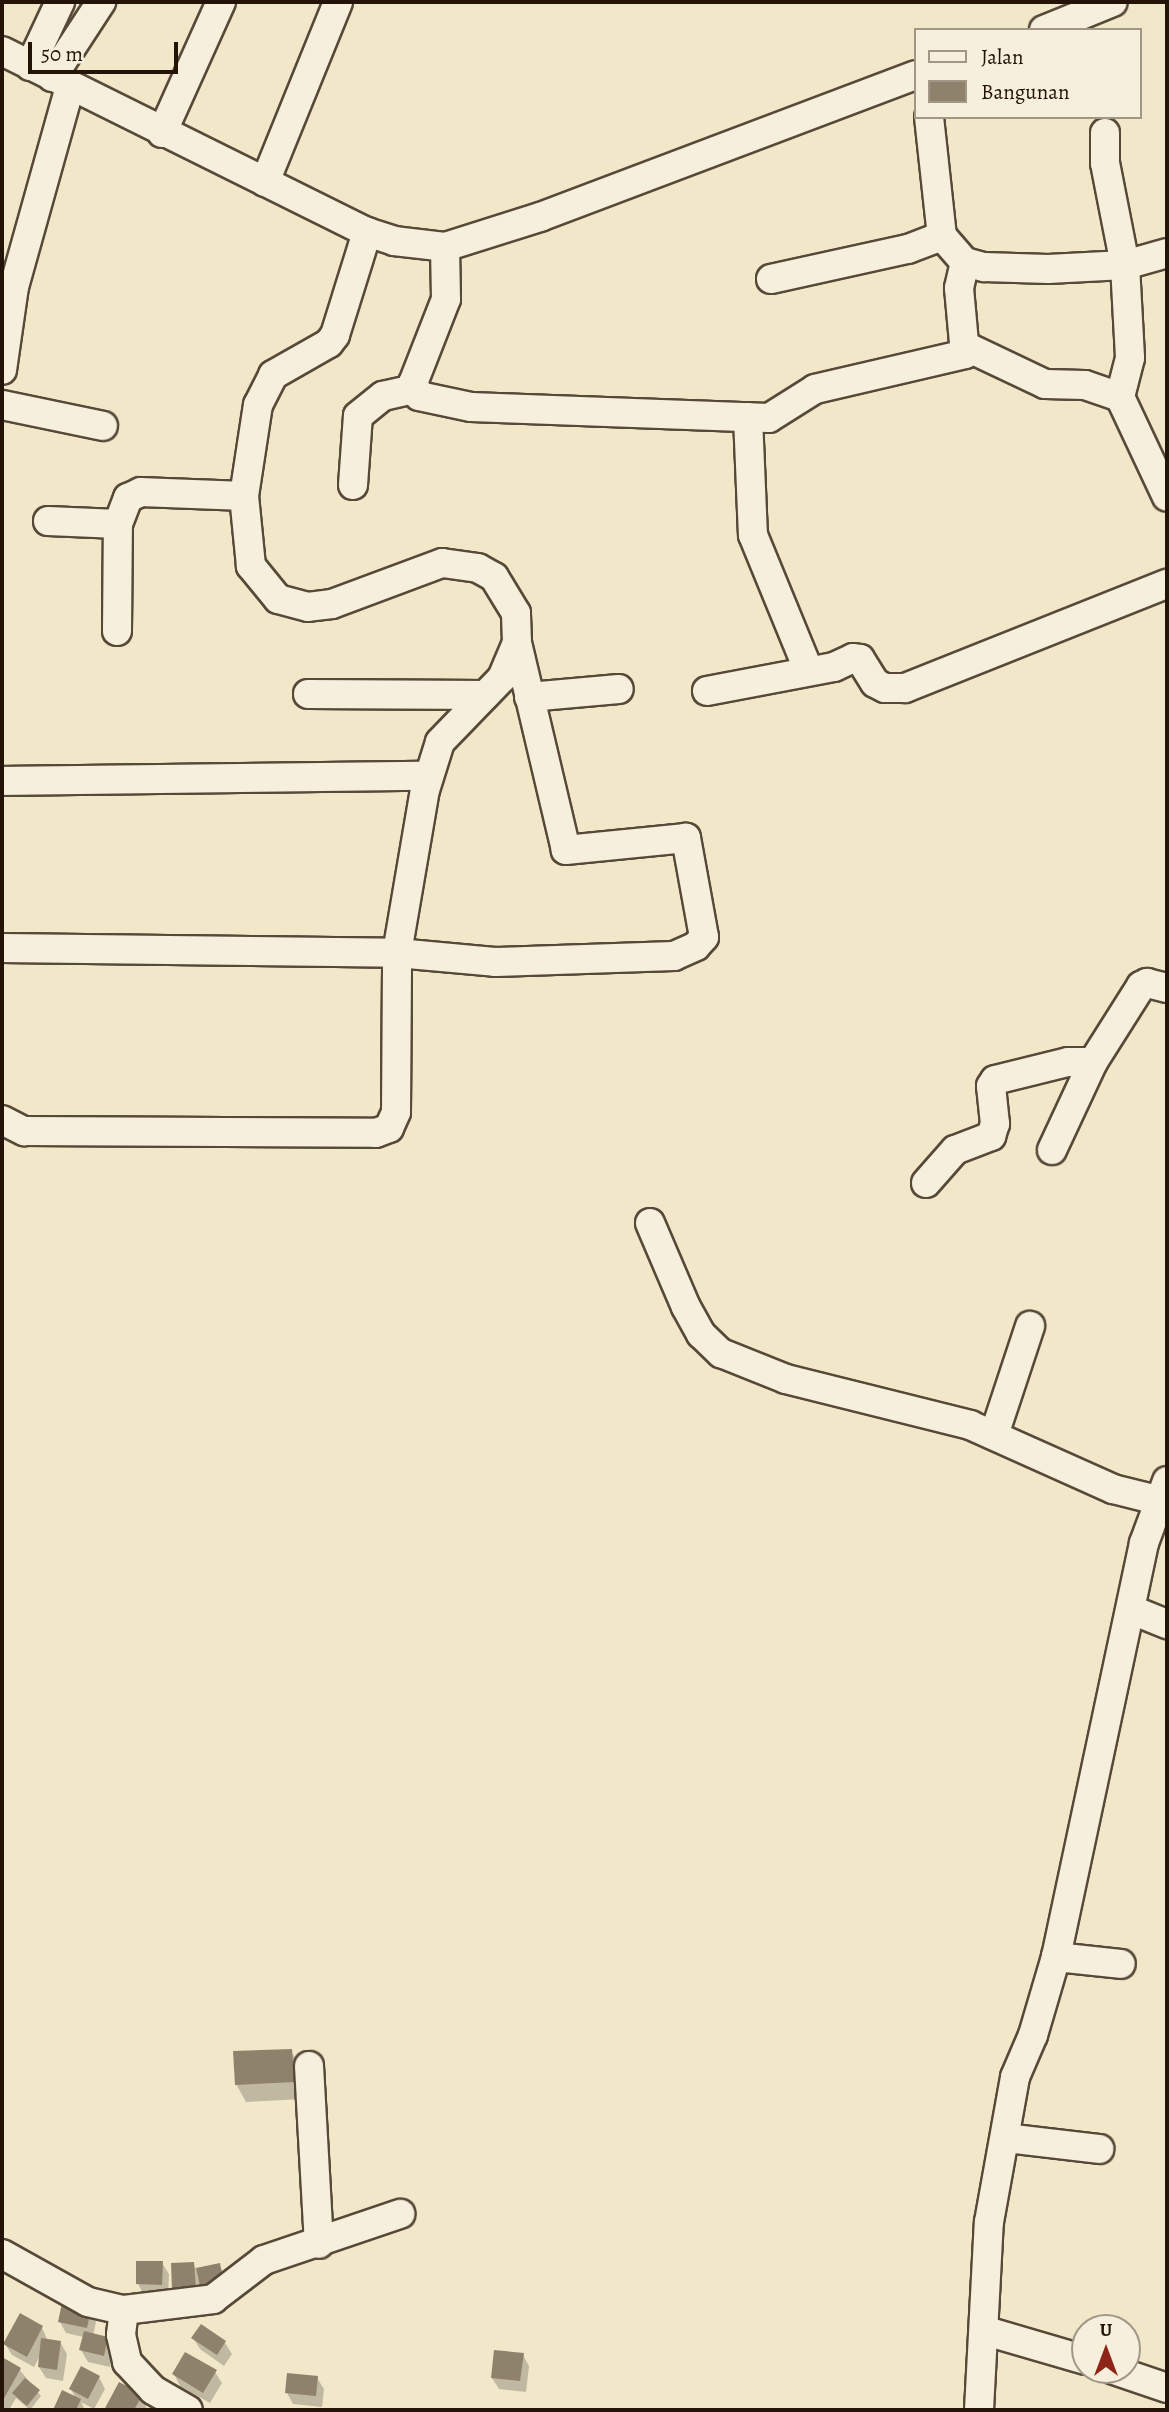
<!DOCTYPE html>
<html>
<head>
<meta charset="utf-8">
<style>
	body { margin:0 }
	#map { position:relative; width:1169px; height:2412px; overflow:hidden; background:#f1e7c9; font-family:Alegreya,serif }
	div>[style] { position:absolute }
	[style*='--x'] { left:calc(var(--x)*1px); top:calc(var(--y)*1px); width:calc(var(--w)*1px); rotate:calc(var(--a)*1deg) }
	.shadow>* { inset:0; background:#0003 }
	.building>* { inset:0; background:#8f826c }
	.roads { filter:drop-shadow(2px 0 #574938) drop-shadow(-2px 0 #574938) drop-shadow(0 2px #574938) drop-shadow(0 -2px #574938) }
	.minor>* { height:28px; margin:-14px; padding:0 14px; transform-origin:14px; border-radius:14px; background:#f6efdc }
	span { translate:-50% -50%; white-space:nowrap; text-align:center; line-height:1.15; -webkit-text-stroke:5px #f6efdc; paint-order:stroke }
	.frame { position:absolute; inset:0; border:4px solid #241408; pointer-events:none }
	.legend { position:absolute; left:914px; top:28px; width:228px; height:91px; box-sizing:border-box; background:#f6efdc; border:2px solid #a29787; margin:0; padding:9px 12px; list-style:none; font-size:21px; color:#241408 }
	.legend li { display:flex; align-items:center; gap:14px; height:35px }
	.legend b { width:35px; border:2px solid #a29787 }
	.north { position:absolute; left:1071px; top:2314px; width:70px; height:70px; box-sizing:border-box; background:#f6efdc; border:2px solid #a29787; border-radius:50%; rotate:0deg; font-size:19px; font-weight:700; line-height:28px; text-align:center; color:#241408 }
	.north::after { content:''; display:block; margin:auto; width:24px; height:32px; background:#8f2418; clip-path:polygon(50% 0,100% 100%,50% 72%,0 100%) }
	.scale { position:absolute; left:28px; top:42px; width:150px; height:32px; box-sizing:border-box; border:4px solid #241408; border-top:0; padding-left:9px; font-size:21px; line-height:24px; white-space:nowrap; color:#241408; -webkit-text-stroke:5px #f6efdc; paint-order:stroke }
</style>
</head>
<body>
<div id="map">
	<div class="shadow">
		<div style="clip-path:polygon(291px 2051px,301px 2068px,303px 2099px,246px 2102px,236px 2084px)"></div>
		<div style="clip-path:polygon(162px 2263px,169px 2274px,168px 2296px,144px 2295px,138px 2284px)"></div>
		<div style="clip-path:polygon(193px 2264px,197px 2270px,219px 2265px,226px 2277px,201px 2300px,173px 2265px)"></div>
		<div style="clip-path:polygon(89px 2311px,96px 2322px,93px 2335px,107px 2338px,114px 2350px,110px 2367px,88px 2362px,81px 2350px,84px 2337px,66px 2333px,60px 2322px)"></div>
		<div style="clip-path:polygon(20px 2316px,42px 2328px,48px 2341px,60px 2342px,67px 2354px,63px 2381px,46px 2378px,39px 2367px,41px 2354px,34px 2367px,12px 2355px,5px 2344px)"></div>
		<div style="clip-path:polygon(202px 2326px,225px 2343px,232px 2354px,224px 2366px,200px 2349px,193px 2338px)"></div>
		<div style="clip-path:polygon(523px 2355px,529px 2366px,526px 2392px,499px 2389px,492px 2378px)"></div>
		<div style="clip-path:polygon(2px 2359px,19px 2369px,41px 2396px,30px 2410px,16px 2398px,9px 2410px,2px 2410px)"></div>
		<div style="clip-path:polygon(215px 2372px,222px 2383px,210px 2403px,180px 2386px,174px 2374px)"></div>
		<div style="clip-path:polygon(99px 2377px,105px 2389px,94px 2409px,81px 2402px,85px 2410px,55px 2410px,63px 2393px,76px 2399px,71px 2389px)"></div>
		<div style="clip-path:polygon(317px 2378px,324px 2389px,322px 2407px,293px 2404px,287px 2393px)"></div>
		<div style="clip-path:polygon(120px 2384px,142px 2396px,147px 2410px,106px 2410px)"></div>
	</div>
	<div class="building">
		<div style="clip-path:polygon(292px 2049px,294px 2082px,235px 2085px,233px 2051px)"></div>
		<div style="clip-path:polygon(136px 2261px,163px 2261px,162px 2285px,136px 2284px)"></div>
		<div style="clip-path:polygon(194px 2262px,196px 2289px,172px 2290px,171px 2263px)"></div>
		<div style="clip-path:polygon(220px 2263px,224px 2286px,201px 2290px,196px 2268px)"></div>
		<div style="clip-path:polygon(62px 2303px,91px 2309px,87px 2328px,58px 2322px)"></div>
		<div style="clip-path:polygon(20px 2313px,43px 2326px,27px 2357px,3px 2344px)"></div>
		<div style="clip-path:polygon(201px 2324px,226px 2341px,217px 2355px,191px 2338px)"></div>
		<div style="clip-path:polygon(84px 2331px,108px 2337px,104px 2356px,79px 2350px)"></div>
		<div style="clip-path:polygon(41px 2338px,61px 2341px,57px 2370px,38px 2367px)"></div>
		<div style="clip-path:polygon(494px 2350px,524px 2353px,520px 2381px,491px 2378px)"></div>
		<div style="clip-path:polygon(185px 2352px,217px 2370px,203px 2393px,172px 2374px)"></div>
		<div style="clip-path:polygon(2px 2357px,21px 2368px,2px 2402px)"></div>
		<div style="clip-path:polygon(81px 2366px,100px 2376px,88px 2399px,69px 2389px)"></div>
		<div style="clip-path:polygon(287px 2373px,318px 2376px,316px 2396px,285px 2393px)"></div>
		<div style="clip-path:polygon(25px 2378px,40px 2390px,27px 2406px,12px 2393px)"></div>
		<div style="clip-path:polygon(119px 2382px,143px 2394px,134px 2410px,104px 2410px)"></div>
		<div style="clip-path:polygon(62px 2390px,81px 2399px,76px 2410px,53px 2410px)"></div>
	</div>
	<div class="roads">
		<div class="minor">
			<div style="--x:1044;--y:30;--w:74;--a:-22.1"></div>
			<div style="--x:2;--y:51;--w:407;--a:26.4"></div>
			<div style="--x:367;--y:232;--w:28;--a:18"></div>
			<div style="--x:394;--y:241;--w:51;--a:6.7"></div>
			<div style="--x:445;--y:247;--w:100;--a:-17.5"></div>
			<div style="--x:540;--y:217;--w:401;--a:-20.7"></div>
			<div style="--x:30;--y:66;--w:71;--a:-64.9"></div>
			<div style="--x:52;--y:77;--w:90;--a:-56.8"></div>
			<div style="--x:929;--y:117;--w:120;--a:83.8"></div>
			<div style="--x:942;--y:236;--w:35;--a:49"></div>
			<div style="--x:965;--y:262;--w:20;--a:15"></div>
			<div style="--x:984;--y:267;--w:64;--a:1.8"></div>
			<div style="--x:1048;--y:269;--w:77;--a:-3"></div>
			<div style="--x:1125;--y:265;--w:44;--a:-15.9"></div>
			<div style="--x:162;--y:133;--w:144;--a:-65.8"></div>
			<div style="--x:1105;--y:133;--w:30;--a:90"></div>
			<div style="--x:1105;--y:163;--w:104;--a:78.9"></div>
			<div style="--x:1125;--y:265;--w:93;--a:86.9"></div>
			<div style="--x:1130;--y:358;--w:40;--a:104.4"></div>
			<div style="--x:265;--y:182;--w:194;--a:-67.9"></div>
			<div style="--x:445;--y:247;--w:52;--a:88.9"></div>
			<div style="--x:446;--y:299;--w:90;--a:111.4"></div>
			<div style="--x:413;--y:383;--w:14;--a:65"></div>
			<div style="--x:419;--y:396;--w:53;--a:11.9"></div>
			<div style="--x:471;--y:407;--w:298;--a:2.1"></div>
			<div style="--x:769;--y:418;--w:54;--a:-32.2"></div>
			<div style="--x:815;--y:389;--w:154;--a:-13.1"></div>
			<div style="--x:965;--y:354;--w:66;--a:-95.2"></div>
			<div style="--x:959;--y:288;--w:27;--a:-77"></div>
			<div style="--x:771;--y:279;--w:140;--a:-12.4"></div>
			<div style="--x:908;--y:249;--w:36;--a:-21"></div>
			<div style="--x:967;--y:347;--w:86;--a:25.4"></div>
			<div style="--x:1045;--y:384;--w:40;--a:1.4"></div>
			<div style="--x:1085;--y:385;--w:37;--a:19"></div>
			<div style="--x:1120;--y:397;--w:110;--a:64.8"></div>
			<div style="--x:2;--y:370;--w:84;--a:-81.8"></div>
			<div style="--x:14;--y:287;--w:208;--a:-74.4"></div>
			<div style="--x:2;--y:405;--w:103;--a:11.7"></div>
			<div style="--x:748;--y:417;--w:118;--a:87.6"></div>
			<div style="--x:753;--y:535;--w:145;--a:67.7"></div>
			<div style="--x:353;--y:485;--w:69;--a:-85.9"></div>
			<div style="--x:358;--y:416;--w:32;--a:-39"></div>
			<div style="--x:383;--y:396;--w:31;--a:-13"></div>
			<div style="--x:48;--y:521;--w:70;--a:2.5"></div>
			<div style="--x:117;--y:631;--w:107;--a:-89.5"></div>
			<div style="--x:118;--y:524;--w:28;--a:-69"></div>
			<div style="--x:128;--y:498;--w:14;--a:-25"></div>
			<div style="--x:141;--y:492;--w:103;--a:2.2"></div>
			<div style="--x:707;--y:691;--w:129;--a:-10.7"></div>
			<div style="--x:834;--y:667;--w:21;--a:-25"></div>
			<div style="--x:853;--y:658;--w:7;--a:8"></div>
			<div style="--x:860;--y:659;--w:28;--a:58"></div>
			<div style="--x:875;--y:683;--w:11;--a:27"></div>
			<div style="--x:885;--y:688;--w:20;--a:0"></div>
			<div style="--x:905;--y:688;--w:282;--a:-21.7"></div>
			<div style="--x:308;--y:694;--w:177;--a:0.3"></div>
			<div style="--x:529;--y:697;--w:90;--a:-5.1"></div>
			<div style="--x:2;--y:781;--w:427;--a:-0.7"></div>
			<div style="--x:2;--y:948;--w:395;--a:0.7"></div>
			<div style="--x:397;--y:953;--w:98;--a:5.2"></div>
			<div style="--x:495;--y:962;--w:179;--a:-1.9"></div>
			<div style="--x:674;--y:956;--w:24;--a:-24"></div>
			<div style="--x:696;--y:946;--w:12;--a:-48"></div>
			<div style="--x:704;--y:937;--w:101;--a:-100.3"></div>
			<div style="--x:686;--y:838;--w:121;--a:174.3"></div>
			<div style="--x:566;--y:850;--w:213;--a:-103.3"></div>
			<div style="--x:517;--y:643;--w:30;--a:-92"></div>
			<div style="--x:516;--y:613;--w:42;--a:-121.4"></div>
			<div style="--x:494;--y:577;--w:18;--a:-151"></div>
			<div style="--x:478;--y:568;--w:36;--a:-172"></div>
			<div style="--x:442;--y:563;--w:117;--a:159.6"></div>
			<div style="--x:332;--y:604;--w:24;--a:173"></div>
			<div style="--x:308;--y:607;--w:31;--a:-165"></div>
			<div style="--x:278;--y:599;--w:43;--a:-129.3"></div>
			<div style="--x:251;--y:566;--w:70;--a:-95.7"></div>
			<div style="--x:244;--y:496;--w:92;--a:-81.3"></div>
			<div style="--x:258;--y:405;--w:34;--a:-63"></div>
			<div style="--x:273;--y:375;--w:64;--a:-29.7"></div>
			<div style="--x:329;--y:343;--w:10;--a:-53"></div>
			<div style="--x:335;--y:335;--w:108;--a:-72.7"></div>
			<div style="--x:2;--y:1120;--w:25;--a:27"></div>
			<div style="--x:24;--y:1131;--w:352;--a:0.3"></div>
			<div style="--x:376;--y:1133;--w:14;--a:-21"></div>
			<div style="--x:389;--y:1128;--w:17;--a:-66"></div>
			<div style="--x:396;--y:1112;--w:159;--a:-89.6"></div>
			<div style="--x:397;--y:953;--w:165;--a:-80.3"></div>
			<div style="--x:425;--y:790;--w:50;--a:-72.6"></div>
			<div style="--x:440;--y:742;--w:89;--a:-45.9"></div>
			<div style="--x:502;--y:678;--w:38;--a:-67"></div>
			<div style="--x:1052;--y:1150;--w:97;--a:-65"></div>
			<div style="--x:926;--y:1183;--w:44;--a:-48.7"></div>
			<div style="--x:955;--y:1150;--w:39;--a:-21"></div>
			<div style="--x:991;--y:1136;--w:13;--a:-72"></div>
			<div style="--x:995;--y:1124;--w:38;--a:-96"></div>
			<div style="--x:991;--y:1086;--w:7;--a:-56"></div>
			<div style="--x:995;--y:1080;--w:75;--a:-13.9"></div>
			<div style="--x:1068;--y:1062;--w:25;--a:0"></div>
			<div style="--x:1093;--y:1062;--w:90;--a:-57.7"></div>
			<div style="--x:1141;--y:986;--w:7;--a:-27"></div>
			<div style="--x:1147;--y:983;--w:21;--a:14"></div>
			<div style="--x:650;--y:1223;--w:91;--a:66.8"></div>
			<div style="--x:686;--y:1307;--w:31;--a:61"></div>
			<div style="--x:701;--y:1334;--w:28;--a:44"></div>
			<div style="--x:721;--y:1353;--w:70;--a:21.8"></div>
			<div style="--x:786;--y:1379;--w:190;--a:14"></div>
			<div style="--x:970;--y:1425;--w:157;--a:24.1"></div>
			<div style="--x:1113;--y:1489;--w:45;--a:14"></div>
			<div style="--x:994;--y:1435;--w:115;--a:-71.7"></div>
			<div style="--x:1132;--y:1610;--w:38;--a:22"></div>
			<div style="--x:1056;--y:1957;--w:65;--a:6.1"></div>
			<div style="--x:309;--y:2066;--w:178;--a:86.8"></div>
			<div style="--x:1006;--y:2138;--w:94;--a:6.7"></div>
			<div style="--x:2;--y:2254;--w:98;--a:29.2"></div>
			<div style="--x:88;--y:2302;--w:37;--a:13"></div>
			<div style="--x:124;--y:2310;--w:25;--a:97"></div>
			<div style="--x:121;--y:2335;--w:28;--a:77"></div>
			<div style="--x:127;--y:2362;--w:38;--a:47"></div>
			<div style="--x:153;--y:2390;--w:40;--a:29.7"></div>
			<div style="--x:124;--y:2310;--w:90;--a:-7"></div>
			<div style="--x:213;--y:2299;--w:64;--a:-37.4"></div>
			<div style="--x:264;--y:2260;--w:144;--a:-18.7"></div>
			<div style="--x:986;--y:2331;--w:103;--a:16.3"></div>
			<div style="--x:1114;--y:2370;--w:56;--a:18.8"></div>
			<div style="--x:979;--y:2410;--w:188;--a:-87"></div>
			<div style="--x:989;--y:2222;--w:147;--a:-79.8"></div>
			<div style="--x:1015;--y:2077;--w:46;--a:-66.8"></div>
			<div style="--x:1033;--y:2035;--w:81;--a:-73.6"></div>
			<div style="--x:1056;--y:1957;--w:423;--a:-78"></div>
			<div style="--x:1144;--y:1543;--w:66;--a:-69.6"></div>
		</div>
	</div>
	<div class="frame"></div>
	<ul class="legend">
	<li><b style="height:9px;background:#f6efdc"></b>Jalan</li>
	<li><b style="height:19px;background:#8f826c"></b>Bangunan</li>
	</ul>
	<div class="north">U</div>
	<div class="scale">50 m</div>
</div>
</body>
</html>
